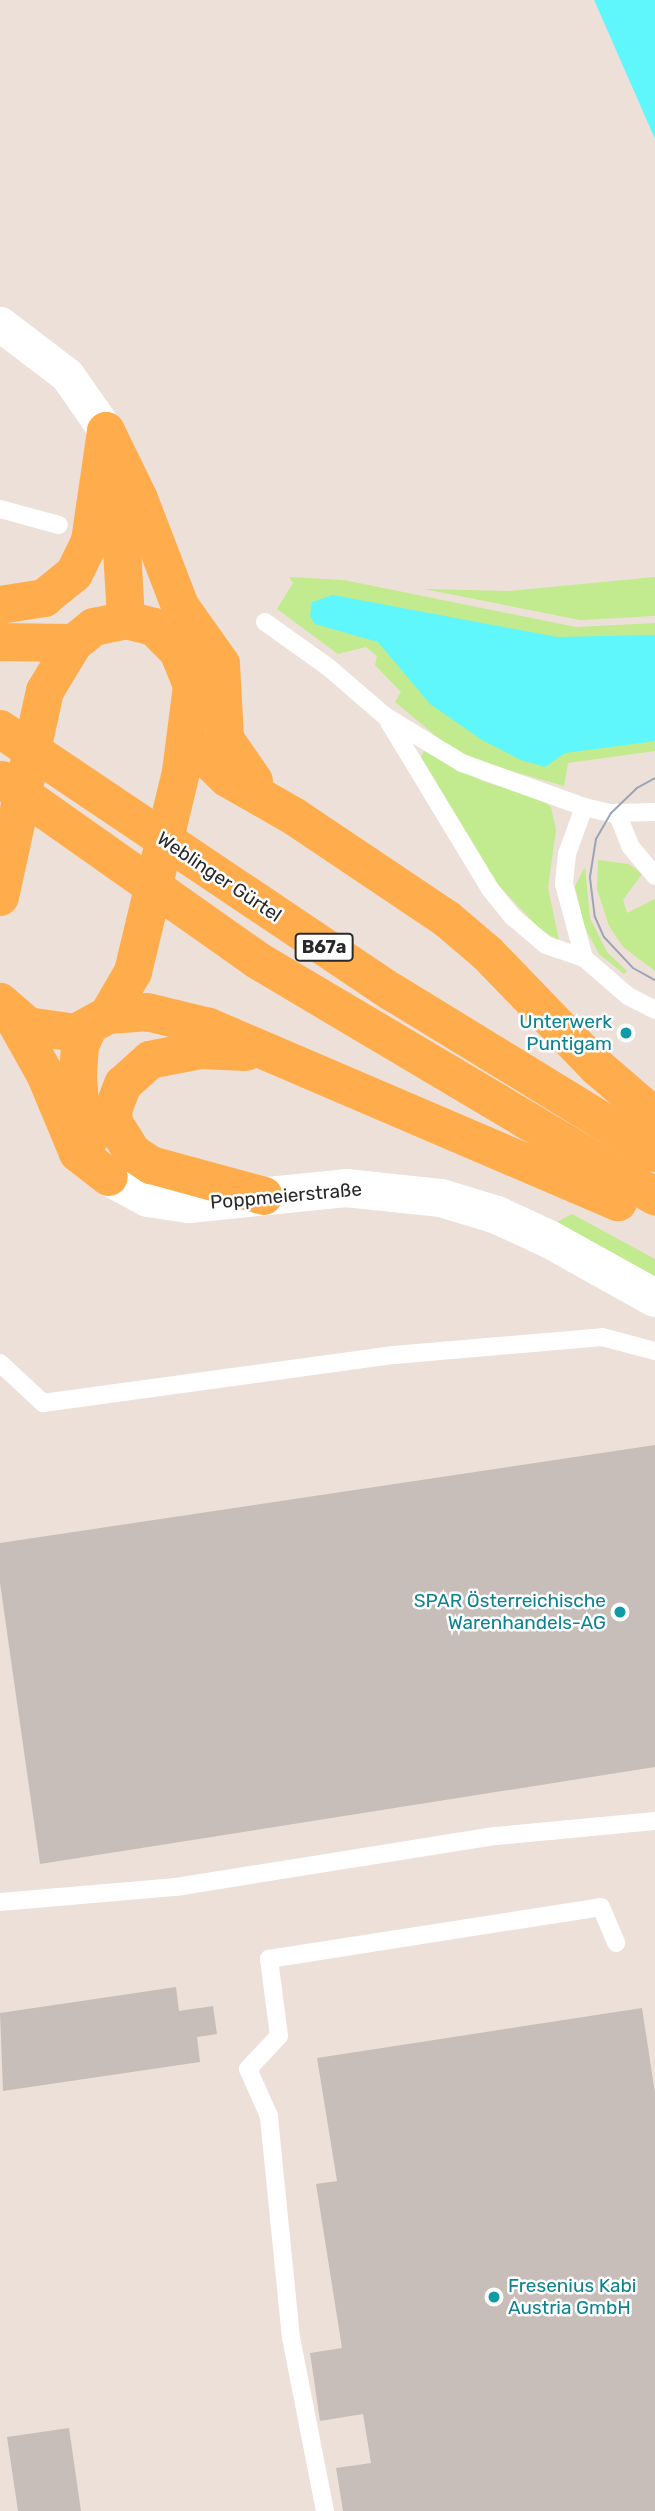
<!DOCTYPE html>
<html>
<head>
<meta charset="utf-8">
<style>
	body { margin:0 }
	#map { position:relative; width:655px; height:2511px; overflow:hidden; background:#ede0d9; font-family:Rubik,sans-serif }
	div>[style] { position:absolute }
	[style*='--x'] { left:calc(var(--x)*1px); top:calc(var(--y)*1px); width:calc(var(--w)*1px); rotate:calc(var(--a)*1deg) }
	.green>* { inset:0; background:#c2ea8e }
	.water>* { inset:0; background:#5ff6fc }
	.building>* { inset:0; background:#c8beb9 }
	.lane>* { height:18px; margin:-9px; padding:0 9px; transform-origin:9px; border-radius:9px; background:#fff }
	.street>* { height:35px; margin:-17.5px; padding:0 17.5px; transform-origin:17.5px; border-radius:17.5px; background:#fff }
	.secondary>* { height:38px; margin:-19px; padding:0 19px; transform-origin:19px; border-radius:19px; background:#fff }
	.primary>* { height:38px; margin:-19px; padding:0 19px; transform-origin:19px; border-radius:19px; background:#ffad4c }
	.tram>* { height:2px; margin:-1px; padding:0 1px; transform-origin:1px; border-radius:1px; background:#9ba5b6 }
	.dots>* { width:19px; height:19px; translate:-50% -50%; box-sizing:border-box; border:4px solid #fff; border-radius:50% }
	span { translate:-50% -50%; white-space:nowrap; text-align:center; line-height:1.15; -webkit-text-stroke:5px #fff; paint-order:stroke }
	.shield-label span { padding:2px 5px; background:#fff; border:2px solid; border-radius:5px; -webkit-text-stroke-width:0 }
	.shield-label { font-size:18px; color:#292929; font-weight:700 }
	.street-label { font-size:19px; color:#292929 }
	.culture-label { font-size:19px; color:#0d838f }
	.right { translate:-100% -50%; text-align:right }
	.left { translate:0 -50%; text-align:left }
</style>
</head>
<body>
<div id="map">
	<div class="green">
		<div style="clip-path:polygon(289px 577px,344px 580px,576px 627px,655px 623px,655px 751px,568px 763px,564px 786px,477px 761px,448px 746px,395px 702px,401px 692px,375px 665px,377px 656px,366px 647px,338px 654px,277px 609px,293px 583px)"></div>
		<div style="clip-path:polygon(655px 577px,655px 616px,580px 620px,424px 589px,509px 591px)"></div>
		<div style="clip-path:polygon(424px 751px,482px 781px,543px 800px,551px 807px,556px 830px,548px 888px,559px 940px,542px 931px,499px 886px,421px 757px)"></div>
		<div style="clip-path:polygon(598px 860px,629px 864px,642px 874px,623px 900px,627px 913px,655px 899px,655px 971px,623px 947px,609px 926px,597px 889px)"></div>
		<div style="clip-path:polygon(585px 867px,590px 918px,607px 952px,627px 971px,624px 974px,599px 954px,584px 926px,575px 886px)"></div>
		<div style="clip-path:polygon(572px 1214px,655px 1259px,655px 1278px,557px 1222px)"></div>
	</div>
	<div class="water">
		<div style="clip-path:polygon(594px 0,655px 0,655px 139px,595px 2px)"></div>
		<div style="clip-path:polygon(333px 595px,557px 637px,655px 635px,655px 741px,565px 753px,545px 767px,521px 760px,482px 740px,430px 704px,378px 642px,315px 624px,310px 616px,312px 602px)"></div>
	</div>
	<div class="building">
		<div style="clip-path:polygon(655px 1445px,655px 1767px,40px 1864px,0 1583px,0 1543px)"></div>
		<div style="clip-path:polygon(176px 1987px,179px 2011px,213px 2006px,217px 2034px,197px 2037px,200px 2062px,3px 2091px,0 2013px)"></div>
		<div style="clip-path:polygon(642px 2008px,655px 2093px,655px 2511px,343px 2511px,336px 2468px,371px 2463px,363px 2414px,320px 2421px,310px 2353px,342px 2348px,316px 2184px,337px 2181px,317px 2058px)"></div>
		<div style="clip-path:polygon(69px 2428px,81px 2511px,18px 2511px,7px 2437px)"></div>
	</div>
	<div class="lane">
		<div style="--x:0;--y:509;--w:61;--a:15.2"></div>
		<div style="--x:265;--y:622;--w:77;--a:35.5"></div>
		<div style="--x:328;--y:667;--w:75;--a:40.7"></div>
		<div style="--x:385;--y:716;--w:90;--a:31.4"></div>
		<div style="--x:462;--y:763;--w:130;--a:19.8"></div>
		<div style="--x:584;--y:807;--w:28;--a:13"></div>
		<div style="--x:611;--y:813;--w:44;--a:-1.3"></div>
		<div style="--x:389;--y:722;--w:195;--a:58.8"></div>
		<div style="--x:490;--y:889;--w:36;--a:51"></div>
		<div style="--x:513;--y:917;--w:43;--a:40.3"></div>
		<div style="--x:546;--y:945;--w:40;--a:18.9"></div>
		<div style="--x:584;--y:807;--w:50;--a:109.9"></div>
		<div style="--x:567;--y:854;--w:30;--a:96"></div>
		<div style="--x:564;--y:884;--w:77;--a:74.9"></div>
		<div style="--x:584;--y:958;--w:58;--a:40.8"></div>
		<div style="--x:628;--y:996;--w:30;--a:27"></div>
		<div style="--x:617;--y:813;--w:35;--a:68"></div>
		<div style="--x:630;--y:846;--w:39;--a:50"></div>
		<div style="--x:0;--y:1363;--w:59;--a:42.9"></div>
		<div style="--x:43;--y:1403;--w:354;--a:-7.8"></div>
		<div style="--x:394;--y:1355;--w:209;--a:-4.9"></div>
		<div style="--x:602;--y:1337;--w:55;--a:14.8"></div>
		<div style="--x:0;--y:1902;--w:177;--a:-4.9"></div>
		<div style="--x:176;--y:1887;--w:324;--a:-9.1"></div>
		<div style="--x:496;--y:1836;--w:160;--a:-5.4"></div>
		<div style="--x:325;--y:2511;--w:176;--a:-101.1"></div>
		<div style="--x:291;--y:2338;--w:223;--a:-95.7"></div>
		<div style="--x:269;--y:2116;--w:51;--a:-114.1"></div>
		<div style="--x:248;--y:2069;--w:45;--a:-46.8"></div>
		<div style="--x:279;--y:2036;--w:78;--a:-97.4"></div>
		<div style="--x:269;--y:1959;--w:336;--a:-8.9"></div>
		<div style="--x:601;--y:1907;--w:39;--a:67"></div>
	</div>
	<div class="street">
		<div style="--x:0;--y:324;--w:84;--a:37.3"></div>
		<div style="--x:67;--y:375;--w:68;--a:55.1"></div>
	</div>
	<div class="secondary">
		<div style="--x:109;--y:1177;--w:44;--a:28.3"></div>
		<div style="--x:148;--y:1198;--w:41;--a:8.3"></div>
		<div style="--x:189;--y:1204;--w:158;--a:-5.8"></div>
		<div style="--x:346;--y:1188;--w:96;--a:6"></div>
		<div style="--x:441;--y:1198;--w:59;--a:16.9"></div>
		<div style="--x:497;--y:1215;--w:57;--a:24.8"></div>
		<div style="--x:549;--y:1239;--w:121;--a:29.1"></div>
	</div>
	<div class="primary">
		<div style="--x:106;--y:431;--w:76;--a:64.1"></div>
		<div style="--x:139;--y:499;--w:115;--a:69"></div>
		<div style="--x:180;--y:606;--w:71;--a:54.7"></div>
		<div style="--x:221;--y:664;--w:75;--a:86.9"></div>
		<div style="--x:225;--y:739;--w:51;--a:55.4"></div>
		<div style="--x:118;--y:480;--w:140;--a:86.7"></div>
		<div style="--x:0;--y:605;--w:45;--a:-9"></div>
		<div style="--x:44;--y:598;--w:38;--a:-39"></div>
		<div style="--x:74;--y:574;--w:37;--a:-64"></div>
		<div style="--x:90;--y:541;--w:111;--a:-81.7"></div>
		<div style="--x:0;--y:642;--w:74;--a:0.8"></div>
		<div style="--x:0;--y:729;--w:472;--a:33.9"></div>
		<div style="--x:392;--y:992;--w:308;--a:31.5"></div>
		<div style="--x:188;--y:740;--w:54;--a:44.3"></div>
		<div style="--x:227;--y:778;--w:78;--a:29.8"></div>
		<div style="--x:295;--y:817;--w:183;--a:33.9"></div>
		<div style="--x:447;--y:919;--w:54;--a:40.5"></div>
		<div style="--x:488;--y:954;--w:156;--a:46"></div>
		<div style="--x:596;--y:1066;--w:78;--a:40.8"></div>
		<div style="--x:2;--y:780;--w:312;--a:35.2"></div>
		<div style="--x:257;--y:960;--w:463;--a:30.7"></div>
		<div style="--x:0;--y:897;--w:211;--a:-77.7"></div>
		<div style="--x:45;--y:691;--w:56;--a:-58.9"></div>
		<div style="--x:74;--y:643;--w:26;--a:-39"></div>
		<div style="--x:94;--y:627;--w:33;--a:-12"></div>
		<div style="--x:126;--y:620;--w:29;--a:14"></div>
		<div style="--x:154;--y:627;--w:34;--a:45"></div>
		<div style="--x:178;--y:651;--w:38;--a:68"></div>
		<div style="--x:192;--y:686;--w:87;--a:97.3"></div>
		<div style="--x:181;--y:772;--w:206;--a:103.5"></div>
		<div style="--x:133;--y:972;--w:50;--a:120.2"></div>
		<div style="--x:108;--y:1015;--w:37;--a:151"></div>
		<div style="--x:76;--y:1033;--w:49;--a:-171.7"></div>
		<div style="--x:28;--y:1026;--w:37;--a:-139"></div>
		<div style="--x:108;--y:1015;--w:39;--a:-4"></div>
		<div style="--x:147;--y:1012;--w:64;--a:13.6"></div>
		<div style="--x:209;--y:1027;--w:445;--a:23.2"></div>
		<div style="--x:13;--y:1017;--w:65;--a:60.7"></div>
		<div style="--x:45;--y:1074;--w:86;--a:67.3"></div>
		<div style="--x:78;--y:1153;--w:39;--a:38"></div>
		<div style="--x:87;--y:1030;--w:17;--a:114"></div>
		<div style="--x:80;--y:1046;--w:30;--a:94"></div>
		<div style="--x:78;--y:1076;--w:30;--a:86"></div>
		<div style="--x:80;--y:1106;--w:33;--a:72"></div>
		<div style="--x:246;--y:1052;--w:46;--a:-177.5"></div>
		<div style="--x:200;--y:1050;--w:51;--a:168.7"></div>
		<div style="--x:150;--y:1060;--w:36;--a:138"></div>
		<div style="--x:123;--y:1084;--w:28;--a:111"></div>
		<div style="--x:113;--y:1110;--w:13;--a:86"></div>
		<div style="--x:114;--y:1123;--w:36;--a:58"></div>
		<div style="--x:133;--y:1153;--w:22;--a:34"></div>
		<div style="--x:151;--y:1165;--w:117;--a:15.3"></div>
	</div>
	<div class="tram">
		<div style="--x:655;--y:778;--w:21;--a:151"></div>
		<div style="--x:637;--y:788;--w:36;--a:136"></div>
		<div style="--x:611;--y:813;--w:30;--a:120"></div>
		<div style="--x:596;--y:839;--w:39;--a:99"></div>
		<div style="--x:590;--y:878;--w:39;--a:83"></div>
		<div style="--x:595;--y:917;--w:22;--a:66"></div>
		<div style="--x:604;--y:937;--w:42;--a:46.9"></div>
		<div style="--x:633;--y:968;--w:25;--a:29"></div>
	</div>
	<div class="dots">
		<div style="left:626px;top:1033px;background:#0f9aa8"></div>
		<div style="left:620px;top:1612px;background:#0f9aa8"></div>
		<div style="left:494px;top:2297px;background:#0f9aa8"></div>
	</div>
	<div class="shield-label">
		<span style="left:324px;top:947px">B67a</span>
	</div>
	<div class="street-label">
		<span style="left:219px;top:877px;rotate:34deg">Weblinger Gürtel</span>
		<span style="left:286px;top:1196px;rotate:-5deg">Poppmeierstraße</span>
	</div>
	<div class="culture-label">
		<span class="right" style="left:612px;top:1033px">Unterwerk<br>Puntigam</span>
		<span class="right" style="left:606px;top:1612px">SPAR Österreichische<br>Warenhandels-AG</span>
		<span class="left" style="left:508px;top:2297px">Fresenius Kabi<br>Austria GmbH</span>
	</div>
</div>
</body>
</html>
